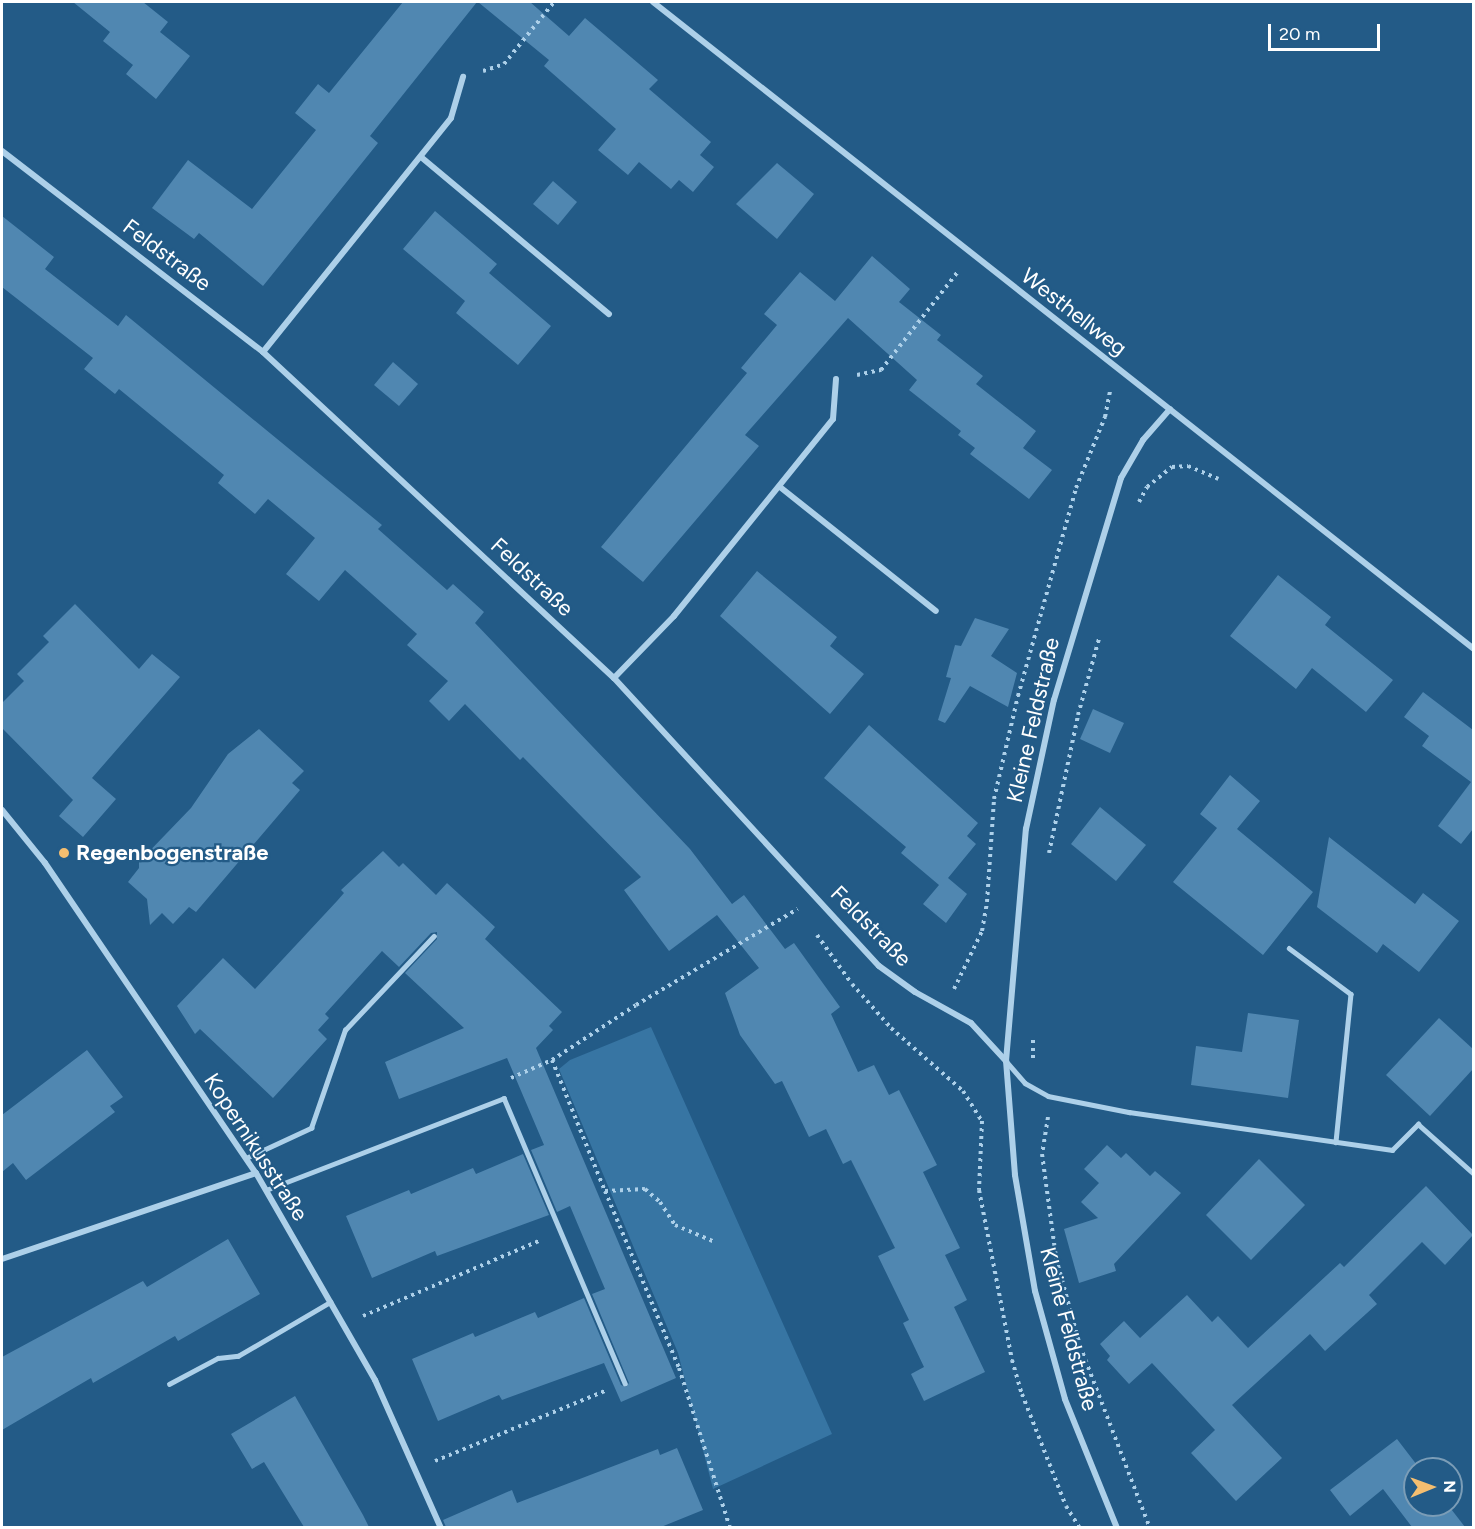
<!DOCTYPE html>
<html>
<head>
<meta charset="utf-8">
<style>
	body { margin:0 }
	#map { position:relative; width:1475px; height:1529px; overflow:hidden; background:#235b87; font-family:Figtree,sans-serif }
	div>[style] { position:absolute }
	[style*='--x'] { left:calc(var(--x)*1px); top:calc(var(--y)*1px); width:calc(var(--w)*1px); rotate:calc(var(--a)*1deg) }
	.green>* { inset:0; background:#3775a3 }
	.building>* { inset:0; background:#5087b1 }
	.path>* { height:4px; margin-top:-2px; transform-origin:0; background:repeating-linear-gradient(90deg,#add0e9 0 3px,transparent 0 7.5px) }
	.lane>* { height:4.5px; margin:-2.25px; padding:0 2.25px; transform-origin:2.25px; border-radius:2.25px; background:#add0e9 }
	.street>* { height:6px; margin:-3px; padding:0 3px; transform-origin:3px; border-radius:3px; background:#add0e9 }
	.dots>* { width:16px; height:16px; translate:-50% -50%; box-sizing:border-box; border:3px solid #235b87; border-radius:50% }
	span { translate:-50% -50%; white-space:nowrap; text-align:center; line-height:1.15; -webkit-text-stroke:4.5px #235b87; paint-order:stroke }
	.street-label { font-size:22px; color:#fff }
	.poi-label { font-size:22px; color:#fff; font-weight:700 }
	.left { translate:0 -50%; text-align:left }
	.frame { position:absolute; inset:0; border:3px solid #fff; pointer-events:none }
	.north { position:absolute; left:1403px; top:1457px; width:60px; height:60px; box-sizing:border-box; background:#235b87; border:2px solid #7b9db7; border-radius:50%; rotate:89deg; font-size:16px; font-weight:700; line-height:24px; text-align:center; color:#fff }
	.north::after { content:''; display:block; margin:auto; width:21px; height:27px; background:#f4be70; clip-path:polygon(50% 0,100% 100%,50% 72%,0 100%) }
	.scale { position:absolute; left:1268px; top:24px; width:112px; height:27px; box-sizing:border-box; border:3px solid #fff; border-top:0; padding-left:8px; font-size:18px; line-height:21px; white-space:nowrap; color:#fff; -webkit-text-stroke:4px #235b87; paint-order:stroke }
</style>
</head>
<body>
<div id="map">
	<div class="green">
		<div style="clip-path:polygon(651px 1027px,832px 1434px,713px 1489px,678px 1353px,559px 1069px,570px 1060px)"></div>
	</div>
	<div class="building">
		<div style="clip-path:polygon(73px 2px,143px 2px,168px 22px,160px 32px,190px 56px,156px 99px,126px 74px,133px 65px,103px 41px,110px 32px)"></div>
		<div style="clip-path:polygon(403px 2px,477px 2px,370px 136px,378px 143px,263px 286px,199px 233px,194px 239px,152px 208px,188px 160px,252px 209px,316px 130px,295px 113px,318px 84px,329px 93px)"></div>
		<div style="clip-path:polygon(478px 2px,530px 2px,569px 36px,585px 18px,658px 80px,649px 89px,711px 142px,700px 155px,714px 167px,693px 192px,679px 180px,671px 189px,639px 162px,628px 175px,598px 150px,616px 129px,544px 66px,549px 60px)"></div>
		<div style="clip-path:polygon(777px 163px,814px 194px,777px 239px,736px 204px)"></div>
		<div style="clip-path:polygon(553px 181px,577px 202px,558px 225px,533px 204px)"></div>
		<div style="clip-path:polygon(435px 211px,497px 264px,489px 273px,551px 326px,518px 365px,456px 313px,465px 301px,403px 249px)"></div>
		<div style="clip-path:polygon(2px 216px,54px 257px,45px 269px,118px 326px,126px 315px,382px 525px,378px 529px,447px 590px,453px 584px,484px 612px,475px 623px,690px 849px,732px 904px,744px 895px,785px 949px,794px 943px,840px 1007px,831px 1014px,858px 1072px,874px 1065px,889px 1095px,899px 1090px,937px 1165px,923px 1172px,960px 1248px,945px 1255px,967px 1300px,954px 1307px,985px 1372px,924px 1401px,911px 1374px,924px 1367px,903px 1323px,909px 1320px,878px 1256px,895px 1248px,851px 1160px,843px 1164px,826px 1129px,809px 1137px,782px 1081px,775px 1084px,740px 1035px,725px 993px,759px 968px,717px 915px,669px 951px,624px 890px,641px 877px,523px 757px,520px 760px,465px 704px,449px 721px,429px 701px,448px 681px,407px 645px,417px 634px,345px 570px,319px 601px,286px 574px,315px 538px,268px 499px,255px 514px,218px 483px,224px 475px,119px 389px,115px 394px,84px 369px,93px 358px,2px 287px)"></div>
		<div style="clip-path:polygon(872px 256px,910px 289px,899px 302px,941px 335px,937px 340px,983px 376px,976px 384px,1036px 431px,1023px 448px,1052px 470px,1029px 499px,970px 454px,975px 448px,958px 435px,961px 431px,909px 390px,917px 380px,848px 318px,745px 435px,759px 446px,643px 582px,601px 547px,747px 373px,741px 368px,777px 325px,764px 314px,800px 272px,835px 301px)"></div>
		<div style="clip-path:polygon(393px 362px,418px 384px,399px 406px,374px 385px)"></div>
		<div style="clip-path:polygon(757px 571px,837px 637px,830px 646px,864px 674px,830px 714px,720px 616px)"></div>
		<div style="clip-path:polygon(1278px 575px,1331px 617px,1325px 625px,1393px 680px,1366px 712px,1312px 668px,1296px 689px,1230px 636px)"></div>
		<div style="clip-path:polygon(75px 604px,139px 669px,152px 654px,180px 677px,92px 778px,116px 799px,83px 837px,59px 816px,73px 800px,2px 728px,2px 703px,24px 681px,17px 674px,49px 642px,43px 636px)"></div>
		<div style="clip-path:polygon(975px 618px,1009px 629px,991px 656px,1017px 673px,1008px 707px,970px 686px,945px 723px,938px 720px,951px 678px,946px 677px,955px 645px,961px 646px)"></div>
		<div style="clip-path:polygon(1423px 692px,1473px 730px,1473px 829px,1461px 844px,1438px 826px,1471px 782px,1422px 746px,1429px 736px,1404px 717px)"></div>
		<div style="clip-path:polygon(1093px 709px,1124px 723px,1110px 753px,1080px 739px)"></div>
		<div style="clip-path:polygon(869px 725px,978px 823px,967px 836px,976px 844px,948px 878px,967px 894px,946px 923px,923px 904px,939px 885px,901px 853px,906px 847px,824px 778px)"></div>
		<div style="clip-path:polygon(259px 729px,304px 771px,292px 783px,300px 790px,196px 912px,189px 907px,173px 924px,162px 913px,150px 925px,147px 899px,128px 882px,139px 868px,139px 862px,191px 808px,228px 754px)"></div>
		<div style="clip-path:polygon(1230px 775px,1260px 801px,1237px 829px,1313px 892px,1263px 955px,1173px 882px,1217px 828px,1200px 814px)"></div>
		<div style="clip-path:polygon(1100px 807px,1146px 845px,1116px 881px,1071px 844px)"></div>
		<div style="clip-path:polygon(1329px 837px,1415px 904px,1423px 893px,1459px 921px,1419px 972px,1383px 944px,1377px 953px,1317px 907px)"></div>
		<div style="clip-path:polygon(383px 851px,399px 867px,403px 863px,436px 895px,447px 883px,495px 927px,485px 939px,562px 1012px,549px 1026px,553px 1030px,536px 1048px,676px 1378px,621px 1402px,604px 1363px,502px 1400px,499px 1395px,438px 1421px,412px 1359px,473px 1333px,475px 1337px,535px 1312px,538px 1318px,584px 1298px,621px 1385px,626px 1387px,629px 1383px,592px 1294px,605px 1289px,570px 1206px,557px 1212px,531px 1150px,544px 1145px,507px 1058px,399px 1099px,385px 1062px,464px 1028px,405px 973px,437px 939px,437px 932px,431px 933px,399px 967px,382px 951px,325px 1014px,329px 1018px,318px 1030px,327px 1039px,273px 1098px,200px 1029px,195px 1034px,177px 1006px,223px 958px,255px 989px,337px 901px,344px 893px,341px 890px)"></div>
		<div style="clip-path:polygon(1248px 1013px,1299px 1020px,1288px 1098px,1191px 1085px,1196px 1046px,1242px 1052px)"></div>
		<div style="clip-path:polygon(1439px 1018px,1473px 1049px,1473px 1069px,1430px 1116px,1386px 1075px)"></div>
		<div style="clip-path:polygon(87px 1050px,123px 1097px,110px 1106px,115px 1112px,26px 1180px,13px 1163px,2px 1172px,2px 1115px)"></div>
		<div style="clip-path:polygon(1107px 1145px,1121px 1158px,1126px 1153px,1150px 1176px,1155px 1171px,1181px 1193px,1114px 1264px,1116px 1271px,1079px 1283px,1064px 1229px,1098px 1218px,1081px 1202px,1099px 1183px,1084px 1169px)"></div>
		<div style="clip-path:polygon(523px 1154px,549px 1215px,437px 1256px,435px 1251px,372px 1278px,346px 1216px,409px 1190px,411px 1194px,473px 1168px,476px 1174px)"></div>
		<div style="clip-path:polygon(1259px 1159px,1305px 1205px,1251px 1260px,1206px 1215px)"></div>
		<div style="clip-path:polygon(1426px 1186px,1473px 1235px,1445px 1265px,1422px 1242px,1369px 1295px,1377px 1304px,1325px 1351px,1310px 1334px,1232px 1405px,1282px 1458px,1236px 1501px,1191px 1453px,1215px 1430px,1152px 1363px,1129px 1384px,1107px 1360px,1110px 1356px,1100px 1344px,1124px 1321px,1140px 1338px,1187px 1295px,1212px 1322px,1218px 1316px,1248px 1348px,1340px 1263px,1344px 1267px)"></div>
		<div style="clip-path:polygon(228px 1239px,260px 1294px,178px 1341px,175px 1336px,93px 1383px,91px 1378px,2px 1430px,2px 1357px,143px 1281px,147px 1287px)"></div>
		<div style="clip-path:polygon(295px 1396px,363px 1515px,369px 1527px,304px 1527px,264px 1462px,252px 1469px,231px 1434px)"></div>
		<div style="clip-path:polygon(1397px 1439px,1420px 1469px,1415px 1469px,1415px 1505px,1448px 1505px,1465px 1527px,1412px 1527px,1383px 1489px,1350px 1516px,1330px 1490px)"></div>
		<div style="clip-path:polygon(677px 1448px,703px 1510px,661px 1527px,446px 1527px,443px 1520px,512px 1490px,517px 1503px,658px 1449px,660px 1455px)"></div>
	</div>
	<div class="path">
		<div style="--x:483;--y:71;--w:22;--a:-18"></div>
		<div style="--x:504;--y:64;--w:80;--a:-51.1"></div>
		<div style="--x:857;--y:375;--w:25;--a:-12"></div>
		<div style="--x:881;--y:370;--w:127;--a:-52"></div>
		<div style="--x:1139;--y:502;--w:17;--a:-62"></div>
		<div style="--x:1147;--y:487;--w:32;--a:-39"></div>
		<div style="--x:1172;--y:467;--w:16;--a:-4"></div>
		<div style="--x:1188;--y:466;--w:33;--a:23"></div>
		<div style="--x:1049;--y:853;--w:141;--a:-78.1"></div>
		<div style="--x:1078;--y:715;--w:79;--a:-74.6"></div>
		<div style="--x:817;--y:935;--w:60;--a:54.5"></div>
		<div style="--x:852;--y:984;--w:59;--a:48.4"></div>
		<div style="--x:891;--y:1028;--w:96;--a:41.2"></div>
		<div style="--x:963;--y:1091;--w:36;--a:58"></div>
		<div style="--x:982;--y:1121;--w:69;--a:92.5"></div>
		<div style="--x:979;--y:1190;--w:173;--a:79"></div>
		<div style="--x:1012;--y:1360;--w:35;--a:74"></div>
		<div style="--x:1022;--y:1394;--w:120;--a:68.6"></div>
		<div style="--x:1066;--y:1506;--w:26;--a:58"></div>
		<div style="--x:954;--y:989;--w:64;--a:-64.2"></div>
		<div style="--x:982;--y:931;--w:29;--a:-80"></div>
		<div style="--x:987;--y:902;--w:103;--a:-86.1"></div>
		<div style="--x:994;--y:799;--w:106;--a:-76.9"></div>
		<div style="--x:1018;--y:696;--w:216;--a:-74.4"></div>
		<div style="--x:1076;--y:488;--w:77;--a:-67.8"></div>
		<div style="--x:1105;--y:417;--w:26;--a:-79"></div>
		<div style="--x:1033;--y:1040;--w:19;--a:90"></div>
		<div style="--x:552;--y:1060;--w:100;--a:-33.2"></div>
		<div style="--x:636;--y:1005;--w:188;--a:-30.7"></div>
		<div style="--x:511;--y:1078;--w:45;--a:-23.7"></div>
		<div style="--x:552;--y:1060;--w:141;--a:68"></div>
		<div style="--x:605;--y:1191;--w:40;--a:-2.9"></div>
		<div style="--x:645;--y:1189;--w:20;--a:41"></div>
		<div style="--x:660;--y:1202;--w:27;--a:57"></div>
		<div style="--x:675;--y:1225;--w:43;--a:23"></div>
		<div style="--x:1048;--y:1117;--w:37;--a:99"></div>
		<div style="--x:1042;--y:1154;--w:105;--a:82.3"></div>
		<div style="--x:1056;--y:1258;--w:91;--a:74.7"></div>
		<div style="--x:1080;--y:1346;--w:195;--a:69"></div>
		<div style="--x:605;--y:1191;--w:192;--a:67.3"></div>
		<div style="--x:679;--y:1368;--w:168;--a:72.3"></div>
		<div style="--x:363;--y:1316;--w:194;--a:-23.1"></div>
		<div style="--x:435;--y:1461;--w:184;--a:-22.4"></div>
	</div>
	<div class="lane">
		<div style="--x:1289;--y:948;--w:77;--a:36.6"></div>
		<div style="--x:1351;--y:994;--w:149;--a:95.8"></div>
		<div style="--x:1006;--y:1061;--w:29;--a:49"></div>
		<div style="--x:1025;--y:1083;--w:26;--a:29"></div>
		<div style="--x:1048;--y:1096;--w:83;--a:11.2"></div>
		<div style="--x:1129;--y:1112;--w:266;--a:8.2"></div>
		<div style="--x:1392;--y:1150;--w:37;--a:-45"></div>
		<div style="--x:1418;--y:1124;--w:74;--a:41.7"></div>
		<div style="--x:246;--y:1158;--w:72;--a:-24.8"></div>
		<div style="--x:311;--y:1128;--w:104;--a:-70.9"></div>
		<div style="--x:345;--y:1030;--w:129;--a:-46.6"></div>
		<div style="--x:266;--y:1190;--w:255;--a:-21.1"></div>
		<div style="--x:504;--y:1098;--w:310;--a:67"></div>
		<div style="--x:169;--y:1384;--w:55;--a:-28"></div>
		<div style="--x:218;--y:1358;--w:20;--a:-6"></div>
		<div style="--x:238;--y:1356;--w:107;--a:-30.4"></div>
	</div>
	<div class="street">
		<div style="--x:653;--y:2;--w:1045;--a:38.24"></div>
		<div style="--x:2;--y:151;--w:329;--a:37.6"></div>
		<div style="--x:263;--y:352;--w:479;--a:42.9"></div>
		<div style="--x:614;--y:678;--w:391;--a:47.4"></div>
		<div style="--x:879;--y:966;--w:44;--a:35.8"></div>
		<div style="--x:915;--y:992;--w:64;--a:29"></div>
		<div style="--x:971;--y:1023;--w:52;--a:47.4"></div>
		<div style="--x:421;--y:157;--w:245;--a:39.9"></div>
		<div style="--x:263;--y:352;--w:300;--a:-51.2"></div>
		<div style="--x:451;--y:118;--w:43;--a:-73.7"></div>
		<div style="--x:780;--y:487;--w:199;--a:38.5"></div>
		<div style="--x:614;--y:678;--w:86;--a:-45.9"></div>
		<div style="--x:674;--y:616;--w:253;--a:-51.1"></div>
		<div style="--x:833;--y:419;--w:40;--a:-85.7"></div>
		<div style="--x:2;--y:810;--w:68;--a:50.9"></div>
		<div style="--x:45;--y:863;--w:375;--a:55.8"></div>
		<div style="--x:256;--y:1173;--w:239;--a:60.1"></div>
		<div style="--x:375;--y:1380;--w:162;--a:66"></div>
		<div style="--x:2;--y:1259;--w:268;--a:-18.7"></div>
		<div style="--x:1117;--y:1528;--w:139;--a:-112"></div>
		<div style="--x:1065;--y:1399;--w:112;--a:-105.5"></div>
		<div style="--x:1035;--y:1291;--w:118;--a:-99.8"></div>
		<div style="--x:1015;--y:1175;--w:114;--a:-94.5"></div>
		<div style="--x:1006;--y:1061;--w:233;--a:-85.1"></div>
		<div style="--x:1026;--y:829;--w:132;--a:-77.8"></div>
		<div style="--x:1054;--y:700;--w:232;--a:-73.2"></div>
		<div style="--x:1121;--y:478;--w:44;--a:-59.9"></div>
		<div style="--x:1143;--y:440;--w:41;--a:-48.9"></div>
	</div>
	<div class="dots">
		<div style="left:64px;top:853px;background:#f4be70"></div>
	</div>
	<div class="street-label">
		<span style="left:167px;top:255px;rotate:37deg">Feldstraße</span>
		<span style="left:1074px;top:312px;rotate:38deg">Westhellweg</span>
		<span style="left:532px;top:577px;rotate:43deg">Feldstraße</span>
		<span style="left:1033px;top:720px;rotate:-77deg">Kleine Feldstraße</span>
		<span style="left:871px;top:926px;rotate:45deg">Feldstraße</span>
		<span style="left:256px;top:1147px;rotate:57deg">Kopernikusstraße</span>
		<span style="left:1069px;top:1329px;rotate:75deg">Kleine Feldstraße</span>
	</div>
	<div class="poi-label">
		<span class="left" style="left:76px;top:853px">Regenbogenstraße</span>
	</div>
	<div class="frame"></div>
	<div class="north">N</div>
	<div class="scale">20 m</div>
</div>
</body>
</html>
